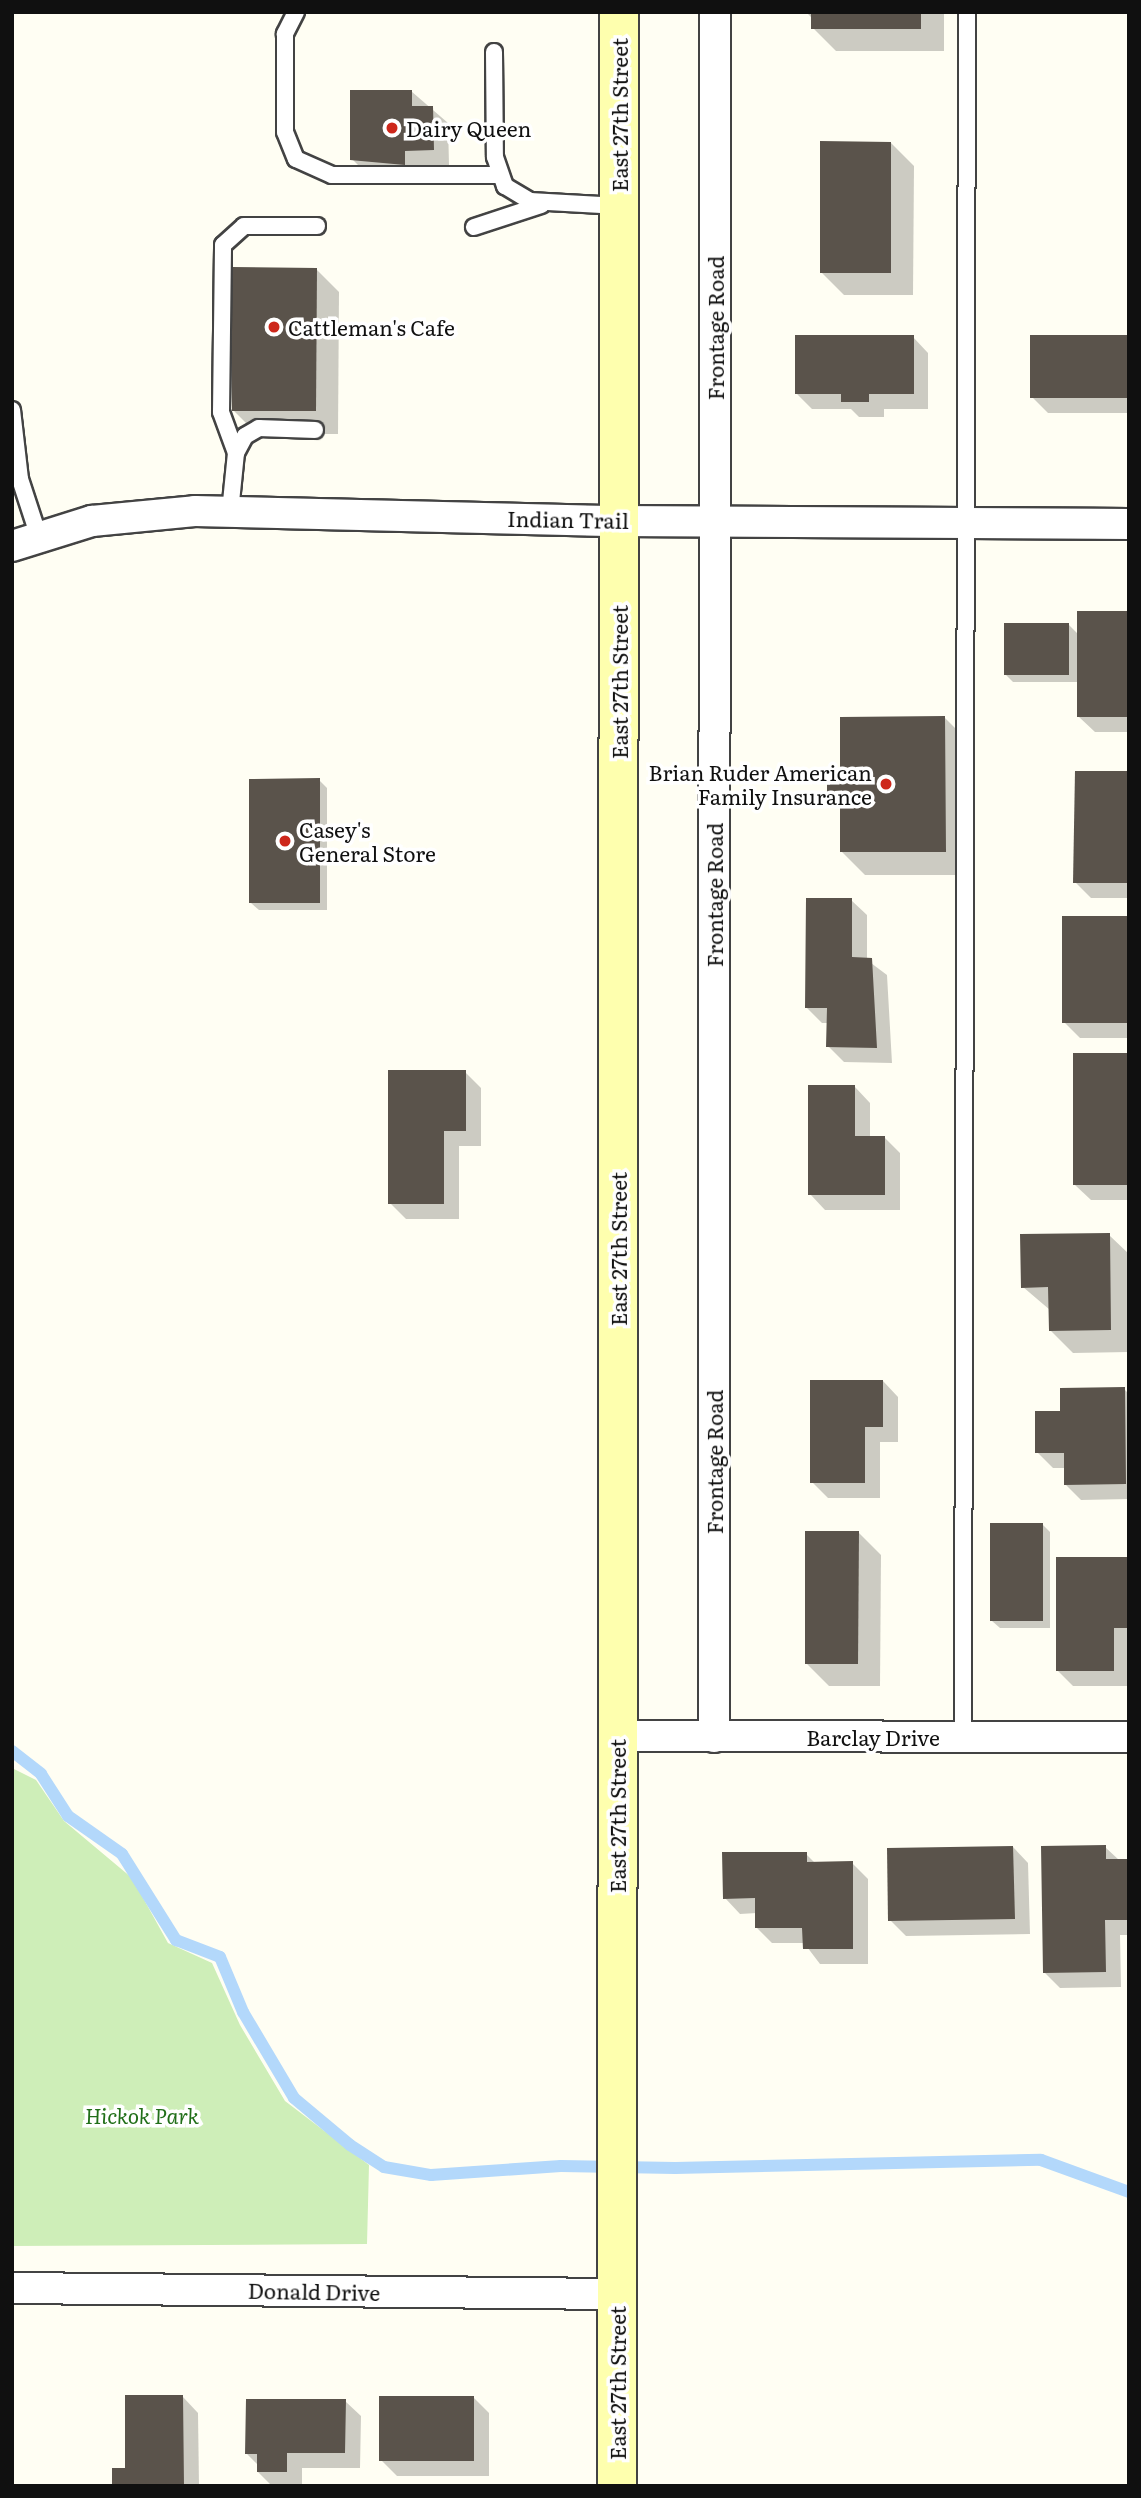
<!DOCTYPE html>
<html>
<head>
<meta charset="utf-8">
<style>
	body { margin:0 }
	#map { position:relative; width:1141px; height:2498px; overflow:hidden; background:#fffef3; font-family:Literata,serif }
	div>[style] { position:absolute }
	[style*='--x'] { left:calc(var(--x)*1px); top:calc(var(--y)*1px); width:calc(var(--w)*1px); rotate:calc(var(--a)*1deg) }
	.green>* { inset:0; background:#ceeeb8 }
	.shadow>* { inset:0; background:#0003 }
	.stream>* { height:12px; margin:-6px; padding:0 6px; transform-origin:6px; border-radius:6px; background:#b3d8fb }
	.building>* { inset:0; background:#5a534b }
	.roads { filter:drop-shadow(2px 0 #434343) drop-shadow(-2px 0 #434343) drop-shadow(0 2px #434343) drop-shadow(0 -2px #434343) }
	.service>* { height:16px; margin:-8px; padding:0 8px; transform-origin:8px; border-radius:8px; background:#fff }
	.minor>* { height:30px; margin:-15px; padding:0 15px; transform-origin:15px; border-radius:15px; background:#fff }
	.secondary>* { height:38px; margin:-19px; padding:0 19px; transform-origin:19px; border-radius:19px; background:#feffae }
	.dots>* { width:19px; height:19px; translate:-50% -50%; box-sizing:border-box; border:4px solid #fff; border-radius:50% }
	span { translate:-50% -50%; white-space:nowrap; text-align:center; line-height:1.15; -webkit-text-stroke:7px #fff; paint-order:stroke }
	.street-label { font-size:21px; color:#101010 }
	.poi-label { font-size:21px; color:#101010 }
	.left { translate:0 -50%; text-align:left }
	.right { translate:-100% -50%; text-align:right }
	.park-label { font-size:21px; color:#216f19; font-style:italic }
	.frame { position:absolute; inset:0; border:14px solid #101010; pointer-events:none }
</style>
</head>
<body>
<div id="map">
	<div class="green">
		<div style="clip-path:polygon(12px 1768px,36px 1780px,64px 1821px,132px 1878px,168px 1943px,212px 1963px,240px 2025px,285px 2101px,369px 2165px,367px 2244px,12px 2246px)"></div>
	</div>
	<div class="shadow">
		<div style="clip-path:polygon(806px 12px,944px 12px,944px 51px,836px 51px,813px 28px,813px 19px)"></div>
		<div style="clip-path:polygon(411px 91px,448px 123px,449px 165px,420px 166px,420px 180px,368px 175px,352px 159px)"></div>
		<div style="clip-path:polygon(891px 143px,914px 166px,913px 295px,844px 295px,821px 272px)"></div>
		<div style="clip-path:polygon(316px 269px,339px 292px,338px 434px,257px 434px,234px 411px)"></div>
		<div style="clip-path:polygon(913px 337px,928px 353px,928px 409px,884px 409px,884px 417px,859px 417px,851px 409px,812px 409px,797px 394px)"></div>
		<div style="clip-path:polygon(1129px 337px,1129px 413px,1048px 413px,1032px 397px)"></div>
		<div style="clip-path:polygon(1127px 612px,1129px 732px,1095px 732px,1079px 717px,1079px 682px,1013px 682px,1005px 674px,1069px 625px,1079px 635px)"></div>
		<div style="clip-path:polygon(945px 718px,968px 741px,968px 875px,865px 875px,842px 852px,842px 810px,828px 797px,842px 773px)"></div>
		<div style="clip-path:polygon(1127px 773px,1129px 898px,1091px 898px,1075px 882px)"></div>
		<div style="clip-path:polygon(319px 780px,327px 788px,327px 910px,259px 910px,251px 903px)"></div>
		<div style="clip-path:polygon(851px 900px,867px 915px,867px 960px,887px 975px,892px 1063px,844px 1062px,828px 1046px,828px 1023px,822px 1023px,806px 1007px)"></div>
		<div style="clip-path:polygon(1129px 917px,1129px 1038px,1080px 1038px,1064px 1022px)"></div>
		<div style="clip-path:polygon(1129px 1055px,1129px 1200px,1091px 1200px,1075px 1185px)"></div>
		<div style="clip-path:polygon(465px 1072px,481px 1088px,481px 1146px,459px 1146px,459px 1219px,406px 1219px,390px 1203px)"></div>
		<div style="clip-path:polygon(855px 1087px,870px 1103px,870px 1138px,885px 1138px,900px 1153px,900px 1210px,825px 1210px,810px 1194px)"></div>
		<div style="clip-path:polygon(1109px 1235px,1129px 1254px,1129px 1352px,1073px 1353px,1050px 1330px,1050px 1310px,1023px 1287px)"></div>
		<div style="clip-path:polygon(883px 1381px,898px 1397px,898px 1442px,880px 1442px,880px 1498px,828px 1498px,812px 1482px)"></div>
		<div style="clip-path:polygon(1124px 1389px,1129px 1394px,1129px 1499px,1081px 1500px,1065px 1484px,1065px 1468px,1053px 1468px,1037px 1452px,1062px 1412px)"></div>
		<div style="clip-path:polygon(1043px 1525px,1050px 1532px,1050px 1628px,1000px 1628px,992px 1621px)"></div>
		<div style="clip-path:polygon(858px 1532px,881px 1555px,880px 1686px,829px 1686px,806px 1663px)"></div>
		<div style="clip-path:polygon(1127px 1559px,1129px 1686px,1073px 1686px,1057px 1670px)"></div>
		<div style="clip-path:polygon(1013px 1847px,1028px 1863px,1030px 1934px,906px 1936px,890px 1920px)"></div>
		<div style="clip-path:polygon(1105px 1847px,1119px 1860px,1129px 1860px,1129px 1935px,1120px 1935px,1121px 1987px,1060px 1988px,1044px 1972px)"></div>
		<div style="clip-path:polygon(806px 1854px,816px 1864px,852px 1863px,868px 1879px,868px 1964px,820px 1964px,804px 1943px,772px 1943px,757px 1928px,757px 1913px,740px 1914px,725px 1898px)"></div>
		<div style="clip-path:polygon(183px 2397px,198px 2413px,199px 2486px,114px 2486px)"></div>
		<div style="clip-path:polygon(474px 2398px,489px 2413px,489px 2476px,397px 2476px,381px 2460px)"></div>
		<div style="clip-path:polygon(345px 2401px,361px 2416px,360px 2468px,302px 2468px,302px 2486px,272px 2486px,258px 2472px,258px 2465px,247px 2454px)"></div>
	</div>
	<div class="stream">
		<div style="--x:12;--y:1751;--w:37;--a:38"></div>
		<div style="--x:41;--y:1774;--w:50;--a:57.3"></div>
		<div style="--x:68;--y:1816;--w:66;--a:35.1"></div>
		<div style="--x:122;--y:1854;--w:102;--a:57.9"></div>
		<div style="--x:176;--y:1940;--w:47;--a:21.1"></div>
		<div style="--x:220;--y:1957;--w:60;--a:67.3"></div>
		<div style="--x:243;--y:2012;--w:100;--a:59.3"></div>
		<div style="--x:294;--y:2098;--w:73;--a:40"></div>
		<div style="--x:350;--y:2145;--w:40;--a:32.9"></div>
		<div style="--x:384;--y:2167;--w:48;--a:9.7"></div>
		<div style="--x:431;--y:2175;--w:130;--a:-4"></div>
		<div style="--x:561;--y:2166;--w:114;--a:1"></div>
		<div style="--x:675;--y:2168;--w:366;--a:-1.3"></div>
		<div style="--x:1041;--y:2160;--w:94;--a:20"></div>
	</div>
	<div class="building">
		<div style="clip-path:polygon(811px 12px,921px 12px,921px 29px,811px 29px)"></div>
		<div style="clip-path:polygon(350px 90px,412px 90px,412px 106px,433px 106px,434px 150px,405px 151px,405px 165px,350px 160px)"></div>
		<div style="clip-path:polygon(820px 141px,891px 142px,891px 273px,820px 273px)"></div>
		<div style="clip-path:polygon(232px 267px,317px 268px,316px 411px,232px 411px)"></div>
		<div style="clip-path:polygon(795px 335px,914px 335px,914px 394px,869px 394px,869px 402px,841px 402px,841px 394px,795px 394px)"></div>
		<div style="clip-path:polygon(1030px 335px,1129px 335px,1129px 398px,1030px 398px)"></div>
		<div style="clip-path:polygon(1077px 611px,1127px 611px,1127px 717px,1077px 717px)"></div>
		<div style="clip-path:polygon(1004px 623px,1069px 623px,1069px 675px,1004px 675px)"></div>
		<div style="clip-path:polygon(945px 716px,946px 852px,840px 852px,840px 797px,827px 797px,827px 771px,840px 771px,840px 717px)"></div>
		<div style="clip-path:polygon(1075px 771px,1128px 771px,1127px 883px,1073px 883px)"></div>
		<div style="clip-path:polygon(320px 778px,320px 903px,249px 903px,249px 779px)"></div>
		<div style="clip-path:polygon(806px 898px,852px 898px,852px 957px,872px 958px,877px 1048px,826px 1047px,827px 1008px,805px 1008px)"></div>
		<div style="clip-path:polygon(1062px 916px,1129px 916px,1129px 1023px,1062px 1023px)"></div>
		<div style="clip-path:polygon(1073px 1053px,1129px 1053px,1129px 1185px,1073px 1185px)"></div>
		<div style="clip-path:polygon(388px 1070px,466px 1070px,466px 1131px,444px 1131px,444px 1204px,388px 1204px)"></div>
		<div style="clip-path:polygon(808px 1085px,855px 1085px,855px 1136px,885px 1136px,885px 1195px,808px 1195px)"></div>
		<div style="clip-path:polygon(1110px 1233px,1111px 1330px,1049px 1331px,1048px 1287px,1021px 1288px,1020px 1234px)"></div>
		<div style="clip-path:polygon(810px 1380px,883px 1380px,883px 1427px,865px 1427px,865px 1483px,810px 1483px)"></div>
		<div style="clip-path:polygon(1125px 1387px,1126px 1484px,1064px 1485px,1064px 1453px,1035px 1453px,1035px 1411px,1060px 1411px,1060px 1388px)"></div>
		<div style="clip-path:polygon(990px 1523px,1043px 1523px,1043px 1621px,990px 1621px)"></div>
		<div style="clip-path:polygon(805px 1531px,859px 1531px,858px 1664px,805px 1664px)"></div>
		<div style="clip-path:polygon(1056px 1557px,1127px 1557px,1127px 1628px,1114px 1628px,1114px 1671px,1056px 1671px)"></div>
		<div style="clip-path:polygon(1106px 1845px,1106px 1859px,1129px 1859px,1129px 1920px,1105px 1920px,1106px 1972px,1043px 1973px,1041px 1846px)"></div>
		<div style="clip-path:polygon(1013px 1846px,1015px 1919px,888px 1921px,887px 1848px)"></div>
		<div style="clip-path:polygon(722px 1852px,807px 1852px,807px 1862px,853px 1861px,853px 1949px,803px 1949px,802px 1928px,755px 1928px,755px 1898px,723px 1899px)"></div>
		<div style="clip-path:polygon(125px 2395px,183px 2395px,184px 2486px,112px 2486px,112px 2468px,125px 2468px)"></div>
		<div style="clip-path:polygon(379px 2396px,474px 2396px,474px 2461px,379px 2461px)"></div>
		<div style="clip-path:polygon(246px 2399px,346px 2399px,345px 2453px,287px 2453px,287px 2472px,257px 2472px,257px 2454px,245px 2454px)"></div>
	</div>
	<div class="roads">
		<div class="service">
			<div style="--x:296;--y:12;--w:25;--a:117"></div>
			<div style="--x:285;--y:34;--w:98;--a:90"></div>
			<div style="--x:285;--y:132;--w:29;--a:68"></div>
			<div style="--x:296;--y:159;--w:39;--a:24"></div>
			<div style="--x:332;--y:175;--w:167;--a:0"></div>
			<div style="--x:494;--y:52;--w:105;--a:89.5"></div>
			<div style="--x:495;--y:157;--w:31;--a:71"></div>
			<div style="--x:505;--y:186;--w:29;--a:31"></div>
			<div style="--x:530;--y:201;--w:89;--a:3.2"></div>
			<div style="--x:474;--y:227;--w:71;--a:-18.2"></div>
			<div style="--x:12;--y:410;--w:69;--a:83.4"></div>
			<div style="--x:20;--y:479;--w:61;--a:71.9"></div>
			<div style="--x:236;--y:453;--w:44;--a:-110.1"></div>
			<div style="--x:221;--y:412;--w:167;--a:-89.3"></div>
			<div style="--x:223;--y:245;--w:28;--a:-42"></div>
			<div style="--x:244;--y:226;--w:73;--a:0"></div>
			<div style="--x:230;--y:512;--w:59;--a:-84.2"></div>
			<div style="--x:236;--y:453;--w:19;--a:-62"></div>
			<div style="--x:245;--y:436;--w:16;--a:-30"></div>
			<div style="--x:259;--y:428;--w:56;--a:2"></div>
			<div style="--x:963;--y:1737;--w:1725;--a:-89.87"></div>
		</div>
		<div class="minor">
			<div style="--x:12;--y:546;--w:84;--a:-17.4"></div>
			<div style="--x:92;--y:521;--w:103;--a:-5.5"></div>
			<div style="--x:195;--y:511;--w:424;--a:1.4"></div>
			<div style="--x:619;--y:521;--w:510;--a:0.34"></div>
			<div style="--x:617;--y:1736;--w:512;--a:0.11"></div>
			<div style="--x:714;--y:1737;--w:1725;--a:-89.97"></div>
			<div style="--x:12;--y:2288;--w:605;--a:0.57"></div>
		</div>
		<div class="secondary">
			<div style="--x:617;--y:2486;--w:2474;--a:-89.95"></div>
		</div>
	</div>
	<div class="dots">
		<div style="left:392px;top:128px;background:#cd271b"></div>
		<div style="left:274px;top:327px;background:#cd271b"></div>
		<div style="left:886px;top:784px;background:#cd271b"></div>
		<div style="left:285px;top:841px;background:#cd271b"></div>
	</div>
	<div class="street-label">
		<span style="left:619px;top:115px;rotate:-90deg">East 27th Street</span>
		<span style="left:715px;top:328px;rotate:-90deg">Frontage Road</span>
		<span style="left:568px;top:519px;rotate:1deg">Indian Trail</span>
		<span style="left:619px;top:682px;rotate:-90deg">East 27th Street</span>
		<span style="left:714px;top:895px;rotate:-90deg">Frontage Road</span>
		<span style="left:618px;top:1249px;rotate:-90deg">East 27th Street</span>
		<span style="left:714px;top:1462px;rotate:-90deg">Frontage Road</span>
		<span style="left:873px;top:1737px">Barclay Drive</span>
		<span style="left:617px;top:1816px;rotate:-90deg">East 27th Street</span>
		<span style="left:314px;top:2291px;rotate:1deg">Donald Drive</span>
		<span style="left:617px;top:2383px;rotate:-90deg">East 27th Street</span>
	</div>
	<div class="poi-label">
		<span class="left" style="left:406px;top:128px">Dairy Queen</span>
		<span class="left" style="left:288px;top:327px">Cattleman's Cafe</span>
		<span class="right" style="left:872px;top:784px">Brian Ruder American<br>Family Insurance</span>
		<span class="left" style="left:299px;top:841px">Casey's<br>General Store</span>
	</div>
	<div class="park-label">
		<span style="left:142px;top:2115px">Hickok Park</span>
	</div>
	<div class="frame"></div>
</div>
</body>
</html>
